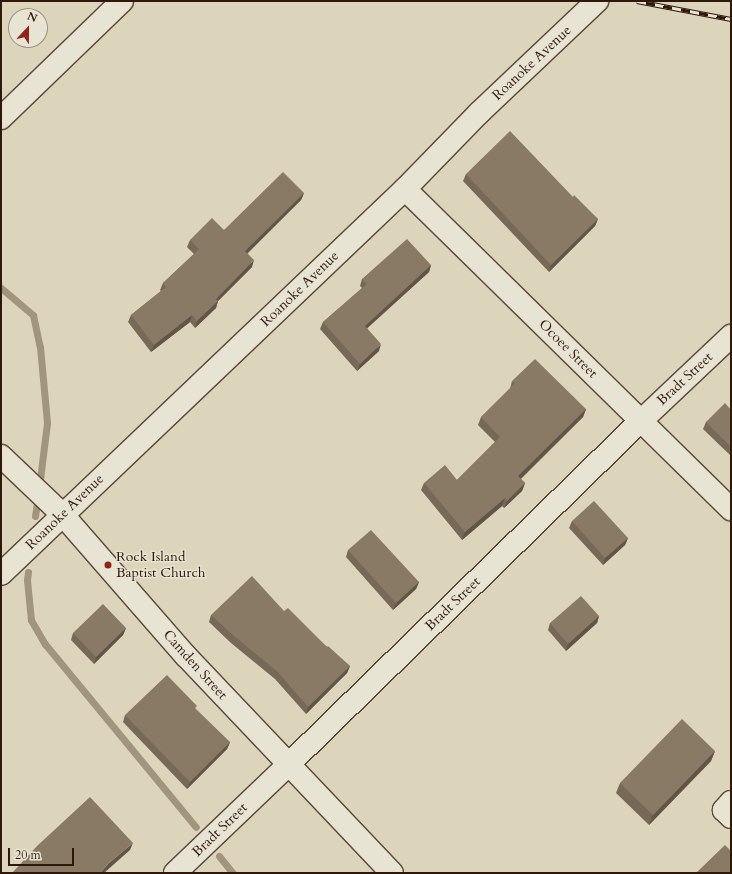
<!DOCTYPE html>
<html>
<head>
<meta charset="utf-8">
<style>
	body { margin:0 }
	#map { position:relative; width:732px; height:874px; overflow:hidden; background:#dcd5bb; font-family:Cardo,serif }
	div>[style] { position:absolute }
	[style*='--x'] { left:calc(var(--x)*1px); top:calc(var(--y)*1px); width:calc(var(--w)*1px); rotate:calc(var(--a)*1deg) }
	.stream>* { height:7px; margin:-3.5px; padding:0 3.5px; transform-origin:3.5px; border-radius:3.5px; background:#a1957f }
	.roads { filter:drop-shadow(1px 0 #5a4736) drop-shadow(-1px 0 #5a4736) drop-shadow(0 1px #5a4736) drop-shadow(0 -1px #5a4736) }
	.minor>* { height:22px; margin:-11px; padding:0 11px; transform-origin:11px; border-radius:11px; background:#e8e4d3 }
	.rail>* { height:4.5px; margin-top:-2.25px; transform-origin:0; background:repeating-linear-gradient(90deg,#e8e4d3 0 9px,#2f180a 0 18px); box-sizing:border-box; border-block:1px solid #2f180a }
	.wall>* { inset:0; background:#766958 }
	.shaded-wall>* { inset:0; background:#605547 }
	.building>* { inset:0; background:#897a66 }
	.dots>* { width:11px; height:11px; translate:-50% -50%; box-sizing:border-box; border:2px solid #e8e4d3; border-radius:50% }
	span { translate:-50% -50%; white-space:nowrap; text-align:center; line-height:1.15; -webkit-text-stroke:3px #e8e4d3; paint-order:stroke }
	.street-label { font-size:14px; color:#2f180a }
	.poi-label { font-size:14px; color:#2f180a }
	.left { translate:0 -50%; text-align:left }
	.frame { position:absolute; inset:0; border:2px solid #2f180a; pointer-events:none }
	.north { position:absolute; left:8px; top:8px; width:40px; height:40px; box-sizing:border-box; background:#e8e4d3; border:1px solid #9e9283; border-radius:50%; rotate:22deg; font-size:11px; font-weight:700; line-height:16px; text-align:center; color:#2f180a }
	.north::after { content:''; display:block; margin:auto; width:14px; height:18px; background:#8f2418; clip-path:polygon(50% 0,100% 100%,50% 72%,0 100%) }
	.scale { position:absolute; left:8px; top:848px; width:66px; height:18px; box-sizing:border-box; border:2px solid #2f180a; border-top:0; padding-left:5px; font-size:12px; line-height:14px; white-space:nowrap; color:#2f180a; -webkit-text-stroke:3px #e8e4d3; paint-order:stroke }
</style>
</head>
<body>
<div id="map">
	<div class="stream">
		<div style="--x:1;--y:288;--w:42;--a:40.2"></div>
		<div style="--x:33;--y:315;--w:33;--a:78"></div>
		<div style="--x:40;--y:347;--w:76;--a:84.7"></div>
		<div style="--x:47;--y:423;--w:64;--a:97.1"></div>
		<div style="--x:35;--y:516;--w:19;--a:-81"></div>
		<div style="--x:28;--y:572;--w:8;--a:97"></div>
		<div style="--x:27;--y:580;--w:40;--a:84.3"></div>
		<div style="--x:31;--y:620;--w:28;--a:60"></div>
		<div style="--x:45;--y:644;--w:237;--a:50.5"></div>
		<div style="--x:219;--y:856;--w:22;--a:51"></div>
	</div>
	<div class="roads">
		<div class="minor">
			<div style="--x:1;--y:118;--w:168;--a:-44"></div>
			<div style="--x:405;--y:189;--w:457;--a:44.5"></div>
			<div style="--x:1;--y:456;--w:84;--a:43.6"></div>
			<div style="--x:62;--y:514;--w:189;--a:48.9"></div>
			<div style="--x:186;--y:656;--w:299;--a:46.5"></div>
			<div style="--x:1;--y:574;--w:558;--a:-43.62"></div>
			<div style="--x:405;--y:189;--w:106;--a:-45.8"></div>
			<div style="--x:479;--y:113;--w:163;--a:-43.5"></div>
			<div style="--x:731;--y:802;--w:11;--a:131"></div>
			<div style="--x:724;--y:810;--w:10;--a:45"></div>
			<div style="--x:175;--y:873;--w:156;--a:-43.7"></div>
			<div style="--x:288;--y:765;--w:493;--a:-44.3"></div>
			<div style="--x:641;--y:421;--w:124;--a:-43.4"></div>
		</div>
	</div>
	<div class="rail">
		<div style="--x:637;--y:1;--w:96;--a:10.8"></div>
	</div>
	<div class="wall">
		<div style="clip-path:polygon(466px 174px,573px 197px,598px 219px,595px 226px,549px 272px,463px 181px)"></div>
		<div style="clip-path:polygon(304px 193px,301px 200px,247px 253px,252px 267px,218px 301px,216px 308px,195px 328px,190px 322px,151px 352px,128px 322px,131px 315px,161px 291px,160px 290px,163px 283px,194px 254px,187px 247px,190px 240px,224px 230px)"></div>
		<div style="clip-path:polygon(431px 265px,429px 272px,367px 328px,379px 351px,357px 371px,320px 329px,323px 322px,362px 288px,360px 286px,362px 279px)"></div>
		<div style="clip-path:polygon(512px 381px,586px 409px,583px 417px,521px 479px,525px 483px,522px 491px,504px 508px,502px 506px,462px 540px,421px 490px,424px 483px,457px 480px,495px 442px,478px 425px,481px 417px,510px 389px)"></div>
		<div style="clip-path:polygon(731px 410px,731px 456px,703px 429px,706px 422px)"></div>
		<div style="clip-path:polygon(572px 521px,628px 538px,625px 545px,603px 565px,569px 528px)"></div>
		<div style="clip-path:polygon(348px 550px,419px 582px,416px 589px,393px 610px,346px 557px)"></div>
		<div style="clip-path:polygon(284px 611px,350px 666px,347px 673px,306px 714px,275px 679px,231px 643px,209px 622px,211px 615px)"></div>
		<div style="clip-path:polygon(599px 616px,597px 623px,566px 651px,548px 630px,550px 623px)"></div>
		<div style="clip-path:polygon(126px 628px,123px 635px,94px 664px,71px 640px,73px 633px)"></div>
		<div style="clip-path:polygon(125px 715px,230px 742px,227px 749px,187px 789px,123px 722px)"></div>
		<div style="clip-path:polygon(715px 751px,711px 761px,649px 825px,616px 793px,620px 783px)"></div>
	</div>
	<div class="shaded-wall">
		<div style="clip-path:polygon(304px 193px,301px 200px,243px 258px,245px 251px)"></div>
		<div style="clip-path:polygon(598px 219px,595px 226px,549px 272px,551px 265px)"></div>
		<div style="clip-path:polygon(254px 260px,252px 267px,214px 305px,218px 301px,216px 308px,195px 328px,197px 321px,216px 299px)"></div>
		<div style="clip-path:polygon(431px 265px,429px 272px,362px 333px,365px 326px)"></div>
		<div style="clip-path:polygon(192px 315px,190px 322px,151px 352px,154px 345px)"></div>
		<div style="clip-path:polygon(381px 344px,379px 351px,357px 371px,360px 364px)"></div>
		<div style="clip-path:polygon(586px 409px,583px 417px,515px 484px,518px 476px)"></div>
		<div style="clip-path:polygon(525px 483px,522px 491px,504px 508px,507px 501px)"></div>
		<div style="clip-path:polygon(505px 498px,502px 506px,462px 540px,465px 532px)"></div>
		<div style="clip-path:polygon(628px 538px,625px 545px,603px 565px,605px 558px)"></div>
		<div style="clip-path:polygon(419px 582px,416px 589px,393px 610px,396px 603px)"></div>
		<div style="clip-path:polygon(599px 616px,597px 623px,566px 651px,568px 644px)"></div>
		<div style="clip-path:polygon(126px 628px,123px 635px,94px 664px,96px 657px)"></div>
		<div style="clip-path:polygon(350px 666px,347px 673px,306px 714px,308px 707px)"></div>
		<div style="clip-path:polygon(230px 742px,227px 749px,187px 789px,190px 782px)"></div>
		<div style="clip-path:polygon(715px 751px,711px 761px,649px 825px,653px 815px)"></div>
		<div style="clip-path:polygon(133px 843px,130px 850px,104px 873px,100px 873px,109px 863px)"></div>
	</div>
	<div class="building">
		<div style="clip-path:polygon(510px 131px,573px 197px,574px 195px,598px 219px,551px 265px,466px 174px)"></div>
		<div style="clip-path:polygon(283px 172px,304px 193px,245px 251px,254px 260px,216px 299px,218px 301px,197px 321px,192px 315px,154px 345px,131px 315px,166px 287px,163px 283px,199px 249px,190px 240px,212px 218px,224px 230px)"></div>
		<div style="clip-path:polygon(407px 239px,431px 265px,365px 326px,381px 344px,360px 364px,323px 322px,367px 284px,362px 279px)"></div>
		<div style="clip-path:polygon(535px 359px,586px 409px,518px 476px,525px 483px,507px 501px,505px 498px,465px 532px,424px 483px,445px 465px,457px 480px,500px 437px,481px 417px,515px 383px,512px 381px)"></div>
		<div style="clip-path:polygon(725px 403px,731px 410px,731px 447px,706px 422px)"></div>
		<div style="clip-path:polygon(594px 501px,628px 538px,605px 558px,572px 521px)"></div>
		<div style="clip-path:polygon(371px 530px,419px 582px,396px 603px,348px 550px)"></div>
		<div style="clip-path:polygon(252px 576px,284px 611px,288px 608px,327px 647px,328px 646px,350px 666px,308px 707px,278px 672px,234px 636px,211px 615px)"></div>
		<div style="clip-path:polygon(581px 596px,599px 616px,568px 644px,550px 623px)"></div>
		<div style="clip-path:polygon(103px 604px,126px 628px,96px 657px,73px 633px)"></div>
		<div style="clip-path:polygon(167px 675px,197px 706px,195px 708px,230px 742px,190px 782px,125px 715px)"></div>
		<div style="clip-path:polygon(682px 719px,715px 751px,653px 815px,620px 783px)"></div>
		<div style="clip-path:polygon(90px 797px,133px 843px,109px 863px,100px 873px,12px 873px,37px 846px)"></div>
		<div style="clip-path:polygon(725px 845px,731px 851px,731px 873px,696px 873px)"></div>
	</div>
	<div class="dots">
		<div style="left:108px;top:565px;background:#8f2418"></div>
	</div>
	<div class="street-label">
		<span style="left:532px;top:63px;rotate:-43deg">Roanoke Avenue</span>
		<span style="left:300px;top:289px;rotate:-44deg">Roanoke Avenue</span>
		<span style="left:568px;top:349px;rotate:45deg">Ocoee Street</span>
		<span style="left:685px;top:379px;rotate:-43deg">Bradt Street</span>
		<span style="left:65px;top:512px;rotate:-44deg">Roanoke Avenue</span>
		<span style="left:453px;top:604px;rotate:-44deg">Bradt Street</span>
		<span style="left:195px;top:665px;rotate:48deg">Camden Street</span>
		<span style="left:220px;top:830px;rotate:-44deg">Bradt Street</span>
	</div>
	<div class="poi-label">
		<span class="left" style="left:116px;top:565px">Rock Island<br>Baptist Church</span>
	</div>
	<div class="frame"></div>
	<div class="north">N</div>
	<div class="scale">20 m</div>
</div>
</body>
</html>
